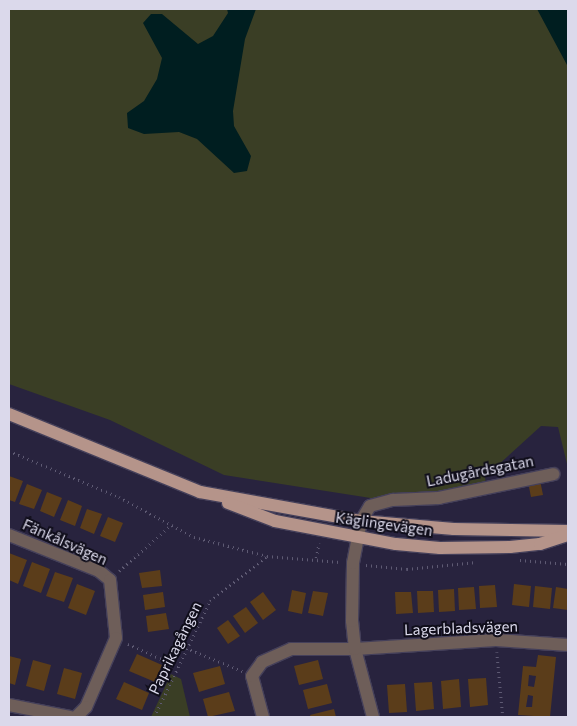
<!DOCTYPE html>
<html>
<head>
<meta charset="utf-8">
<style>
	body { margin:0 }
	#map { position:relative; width:577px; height:726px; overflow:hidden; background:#28233e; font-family:Commissioner,sans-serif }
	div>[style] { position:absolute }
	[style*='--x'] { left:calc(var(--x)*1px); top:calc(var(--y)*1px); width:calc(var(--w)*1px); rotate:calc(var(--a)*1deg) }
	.green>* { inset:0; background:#3a3e25 }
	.water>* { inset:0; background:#001e20 }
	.building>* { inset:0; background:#5b3d1a }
	.path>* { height:2.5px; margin-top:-1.25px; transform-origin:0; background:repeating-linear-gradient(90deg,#5e5a73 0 1px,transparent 0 5px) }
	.roads { filter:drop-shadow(1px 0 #45405a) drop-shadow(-1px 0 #45405a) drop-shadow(0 1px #45405a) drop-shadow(0 -1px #45405a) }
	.minor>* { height:12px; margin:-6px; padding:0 6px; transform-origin:6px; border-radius:6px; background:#6e5e59 }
	.major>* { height:12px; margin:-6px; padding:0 6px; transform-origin:6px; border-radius:6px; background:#b5948a }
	span { translate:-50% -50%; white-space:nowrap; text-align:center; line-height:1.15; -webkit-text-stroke:4px #100e1b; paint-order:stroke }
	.street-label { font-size:15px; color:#dbd9eb }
	.frame { position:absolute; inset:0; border:10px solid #dbd9eb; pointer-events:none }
</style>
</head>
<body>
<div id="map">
	<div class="green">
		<div style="clip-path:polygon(9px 9px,568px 9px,568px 468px,558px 427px,541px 426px,485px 477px,487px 493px,377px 499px,224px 475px,110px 420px,9px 384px)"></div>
		<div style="clip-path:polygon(171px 674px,181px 679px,190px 717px,151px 717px)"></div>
	</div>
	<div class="water">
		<div style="clip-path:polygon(227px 9px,256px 9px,245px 39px,233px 111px,234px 126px,251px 156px,247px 171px,234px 173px,197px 139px,179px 132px,144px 134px,128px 128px,127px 113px,144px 101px,157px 79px,162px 58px,143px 23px,151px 14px,162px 14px,198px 44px,213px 36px,228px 13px)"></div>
		<div style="clip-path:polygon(537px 9px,568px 9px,568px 72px,567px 65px)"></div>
	</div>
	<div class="building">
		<div style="clip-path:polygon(9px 476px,23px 481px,15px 502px,9px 500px)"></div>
		<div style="clip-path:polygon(540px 480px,543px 495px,531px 497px,528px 482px)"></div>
		<div style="clip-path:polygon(27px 484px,42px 490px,34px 509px,19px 504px)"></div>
		<div style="clip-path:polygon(47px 492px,62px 498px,54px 517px,40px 511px)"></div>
		<div style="clip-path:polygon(68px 500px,82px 506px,75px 526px,60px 520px)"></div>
		<div style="clip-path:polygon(87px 509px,102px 514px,94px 534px,80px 528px)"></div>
		<div style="clip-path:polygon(108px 517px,123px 523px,115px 542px,100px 536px)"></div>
		<div style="clip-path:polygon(9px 553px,27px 560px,18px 584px,9px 580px)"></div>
		<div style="clip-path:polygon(32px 562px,50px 569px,41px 593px,23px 586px)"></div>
		<div style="clip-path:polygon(160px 570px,162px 586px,142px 588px,139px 573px)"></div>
		<div style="clip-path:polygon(55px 572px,73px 578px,64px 602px,46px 596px)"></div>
		<div style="clip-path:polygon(77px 584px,95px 591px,86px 615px,68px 608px)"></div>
		<div style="clip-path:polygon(514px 584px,531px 586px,529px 607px,512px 605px)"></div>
		<div style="clip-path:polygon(495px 585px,497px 607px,480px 608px,479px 586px)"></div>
		<div style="clip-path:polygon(535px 586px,552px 588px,550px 609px,533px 607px)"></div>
		<div style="clip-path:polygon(474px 587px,476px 609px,459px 610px,458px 588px)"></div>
		<div style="clip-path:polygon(556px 587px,568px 589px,568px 610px,553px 608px)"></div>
		<div style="clip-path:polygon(454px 589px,455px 611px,439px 612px,438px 590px)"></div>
		<div style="clip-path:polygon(292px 590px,306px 593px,302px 614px,288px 611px)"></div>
		<div style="clip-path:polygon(313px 591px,328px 593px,323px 616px,308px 613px)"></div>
		<div style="clip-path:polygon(417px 591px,433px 591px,434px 612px,418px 613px)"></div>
		<div style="clip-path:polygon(163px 592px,165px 607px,145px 610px,143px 595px)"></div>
		<div style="clip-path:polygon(263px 592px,276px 610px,263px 620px,250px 602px)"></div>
		<div style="clip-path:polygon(395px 592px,411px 592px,413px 613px,396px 614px)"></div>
		<div style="clip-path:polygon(246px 607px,258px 623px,245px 633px,233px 616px)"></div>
		<div style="clip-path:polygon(166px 613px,169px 629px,148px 632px,146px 616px)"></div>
		<div style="clip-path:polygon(228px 620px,240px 636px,228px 644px,217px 628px)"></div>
		<div style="clip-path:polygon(137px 654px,162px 665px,155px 682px,129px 671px)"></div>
		<div style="clip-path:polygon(evenodd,538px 655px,556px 657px,550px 717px,518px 715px,523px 666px,536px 667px,538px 655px,529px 675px,536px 676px,534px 687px,528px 686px,529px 675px,538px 655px,528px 695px,533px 696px,532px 707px,526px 707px,528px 695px)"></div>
		<div style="clip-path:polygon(9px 656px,21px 659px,15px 685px,9px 683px)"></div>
		<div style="clip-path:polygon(33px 660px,51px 665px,44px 691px,26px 686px)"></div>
		<div style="clip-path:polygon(318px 660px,323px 679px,299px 685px,294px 666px)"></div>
		<div style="clip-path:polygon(220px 666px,225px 684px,199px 692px,193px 673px)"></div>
		<div style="clip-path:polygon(64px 668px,82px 673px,75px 699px,57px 694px)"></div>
		<div style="clip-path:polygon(486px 678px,488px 705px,470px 707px,468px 679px)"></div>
		<div style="clip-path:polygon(459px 679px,461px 707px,443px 709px,441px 681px)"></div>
		<div style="clip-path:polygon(124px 682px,149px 693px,142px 710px,116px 699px)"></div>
		<div style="clip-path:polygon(432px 682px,434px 709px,416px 711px,414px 683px)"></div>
		<div style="clip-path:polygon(327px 684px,332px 703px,308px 709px,303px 690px)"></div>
		<div style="clip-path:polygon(405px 684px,407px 712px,389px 713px,387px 685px)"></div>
		<div style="clip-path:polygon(229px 692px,235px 711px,208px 717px,203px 699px)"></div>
		<div style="clip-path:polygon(334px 709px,336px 717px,311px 717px,310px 715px)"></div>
	</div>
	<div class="path">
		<div style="--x:9;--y:451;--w:119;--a:22.7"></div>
		<div style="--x:119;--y:497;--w:85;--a:28.1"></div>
		<div style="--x:194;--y:537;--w:75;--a:14.6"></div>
		<div style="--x:267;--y:556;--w:73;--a:4.7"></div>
		<div style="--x:316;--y:558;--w:15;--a:-79"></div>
		<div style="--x:520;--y:560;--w:48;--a:4.8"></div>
		<div style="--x:366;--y:565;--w:41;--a:5.6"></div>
		<div style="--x:407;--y:569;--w:70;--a:-5.7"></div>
		<div style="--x:119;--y:571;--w:68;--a:-41.4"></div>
		<div style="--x:128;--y:644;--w:54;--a:24.2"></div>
		<div style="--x:186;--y:648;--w:61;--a:22.3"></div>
		<div style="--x:497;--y:652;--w:65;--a:84.7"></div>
		<div style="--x:154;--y:717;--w:129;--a:-64.2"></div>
		<div style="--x:210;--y:601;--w:73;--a:-38.3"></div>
	</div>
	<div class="roads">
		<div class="minor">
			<div style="--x:9;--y:535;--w:97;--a:21.8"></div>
			<div style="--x:99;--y:571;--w:14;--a:39"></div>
			<div style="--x:110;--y:580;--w:58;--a:84.1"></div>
			<div style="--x:116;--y:638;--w:75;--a:113.5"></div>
			<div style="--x:86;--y:707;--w:14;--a:135"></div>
			<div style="--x:9;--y:705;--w:62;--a:11.1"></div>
			<div style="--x:263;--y:717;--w:42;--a:-105"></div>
			<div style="--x:252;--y:676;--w:17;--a:-54"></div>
			<div style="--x:262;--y:662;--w:32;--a:-24"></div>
			<div style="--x:291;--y:649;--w:64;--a:0"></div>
			<div style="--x:355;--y:649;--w:141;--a:-3.7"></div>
			<div style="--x:496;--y:640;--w:72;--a:4"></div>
			<div style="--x:373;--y:717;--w:70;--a:-104.8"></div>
			<div style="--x:355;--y:649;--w:28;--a:-96"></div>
			<div style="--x:352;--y:621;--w:58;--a:-89"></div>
			<div style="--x:353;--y:563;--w:43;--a:-79.2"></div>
			<div style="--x:361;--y:521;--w:17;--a:-59"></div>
			<div style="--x:370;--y:506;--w:24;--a:-15"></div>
			<div style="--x:393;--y:500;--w:46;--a:-2.5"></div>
			<div style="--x:439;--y:498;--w:117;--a:-11.8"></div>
		</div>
		<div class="major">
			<div style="--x:9;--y:414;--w:206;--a:22.2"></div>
			<div style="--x:200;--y:492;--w:164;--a:10.2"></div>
			<div style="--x:361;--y:521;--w:93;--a:4.9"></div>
			<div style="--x:454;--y:529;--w:114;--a:1"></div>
			<div style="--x:228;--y:503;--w:50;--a:21"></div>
			<div style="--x:275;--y:521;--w:123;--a:10.8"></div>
			<div style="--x:396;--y:544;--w:44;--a:5.2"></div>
			<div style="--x:440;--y:548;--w:70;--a:-0.8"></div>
			<div style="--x:510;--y:547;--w:30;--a:-6"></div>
			<div style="--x:540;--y:544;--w:29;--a:-18"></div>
		</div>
	</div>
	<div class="street-label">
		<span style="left:480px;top:471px;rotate:-11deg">Ladugårdsgatan</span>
		<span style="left:384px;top:524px;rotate:8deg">Käglingevägen</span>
		<span style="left:65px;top:542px;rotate:24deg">Fänkålsvägen</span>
		<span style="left:461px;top:628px;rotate:-2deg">Lagerbladsvägen</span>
		<span style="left:175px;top:648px;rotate:-64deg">Paprikagången</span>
	</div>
	<div class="frame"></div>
</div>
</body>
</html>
